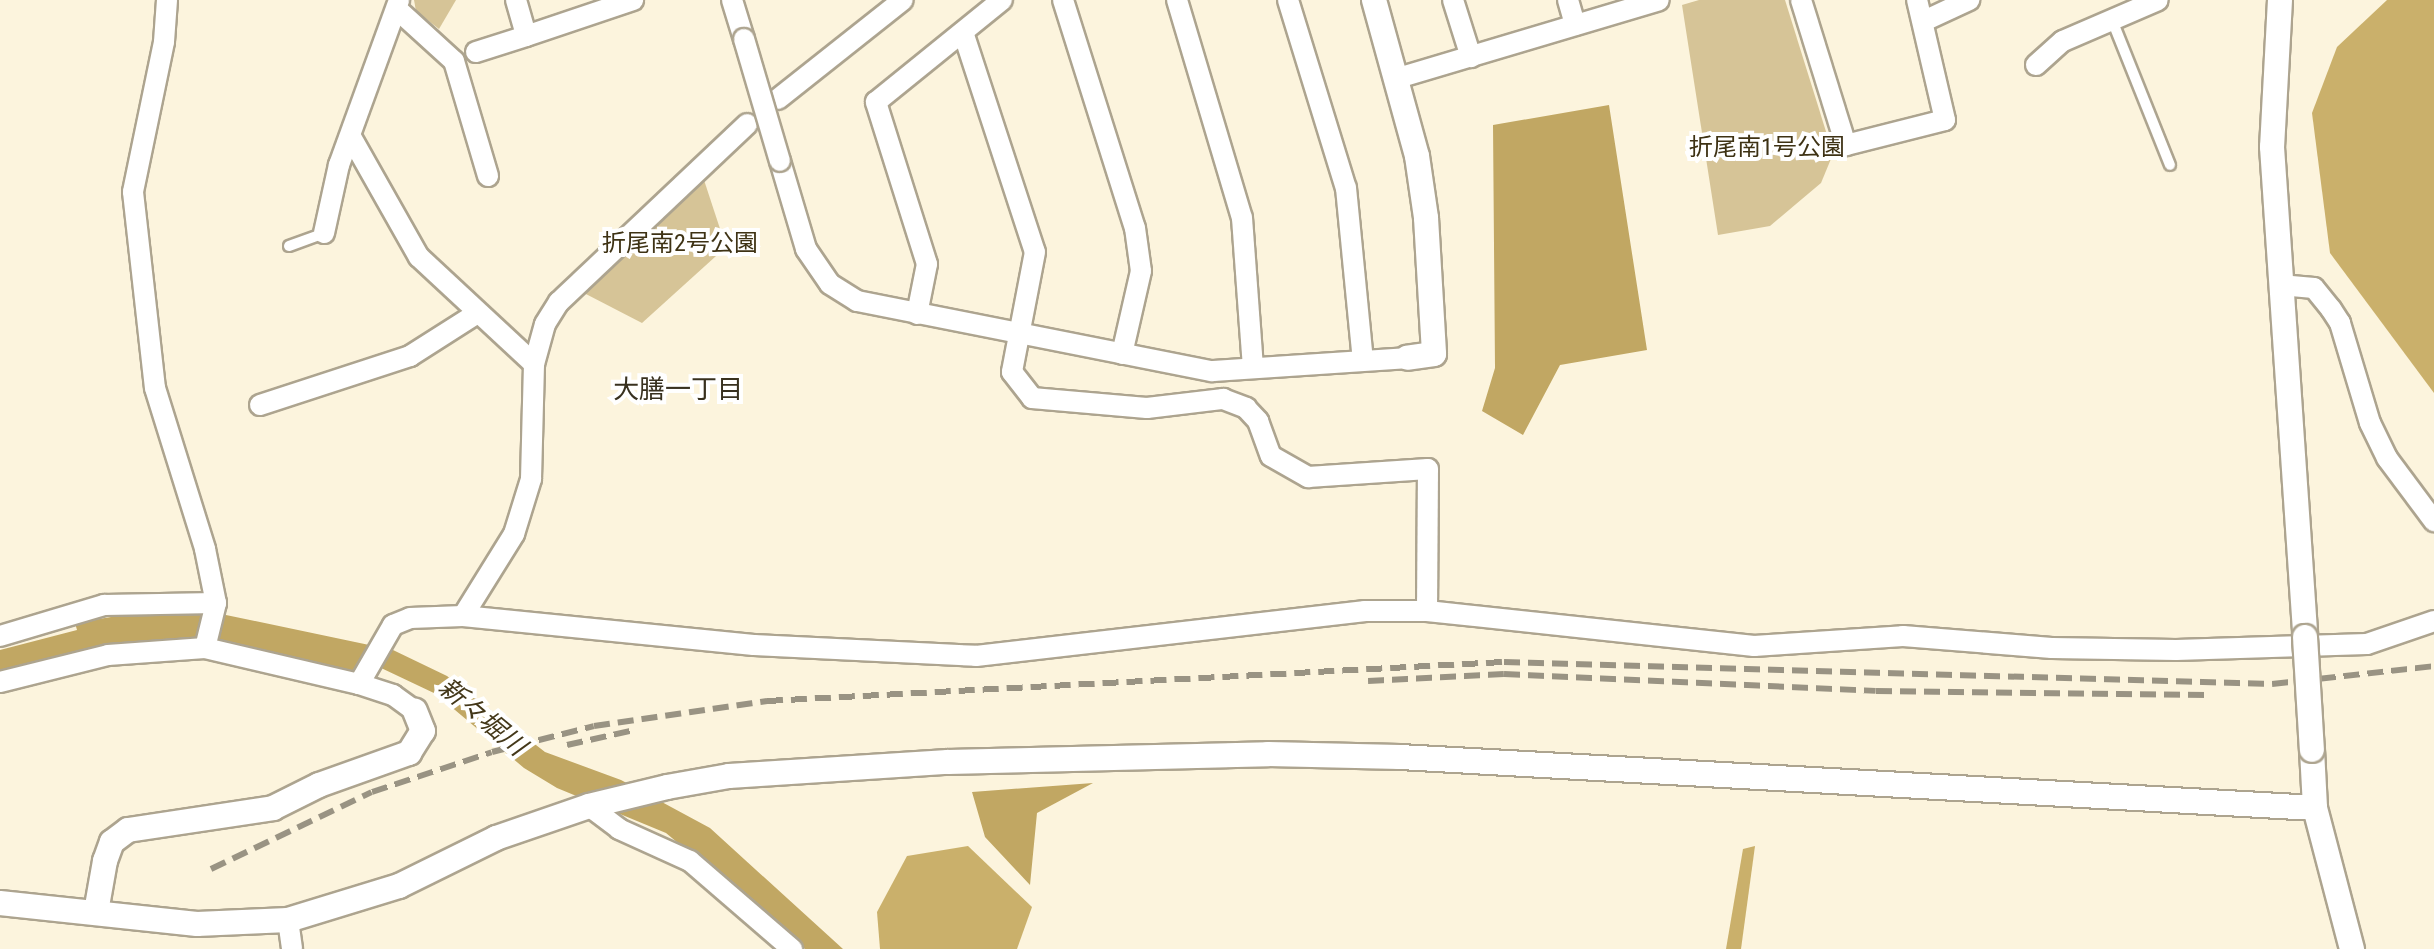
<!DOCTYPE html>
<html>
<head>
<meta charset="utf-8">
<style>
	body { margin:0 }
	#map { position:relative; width:2434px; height:949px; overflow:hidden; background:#fcf4dd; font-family:"Roboto Condensed","Noto Sans JP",sans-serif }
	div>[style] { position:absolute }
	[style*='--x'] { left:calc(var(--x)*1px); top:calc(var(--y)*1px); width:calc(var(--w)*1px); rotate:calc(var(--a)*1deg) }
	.green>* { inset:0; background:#d6c497 }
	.forest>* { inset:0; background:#cab06b }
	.water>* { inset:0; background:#c1a763 }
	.roads { filter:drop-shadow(2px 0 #ada48f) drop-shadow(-2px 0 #ada48f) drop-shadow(0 2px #ada48f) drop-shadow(0 -2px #ada48f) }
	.service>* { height:10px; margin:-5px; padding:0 5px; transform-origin:5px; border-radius:5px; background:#fff }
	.minor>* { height:20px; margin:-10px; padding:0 10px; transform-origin:10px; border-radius:10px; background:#fff }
	.tertiary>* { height:24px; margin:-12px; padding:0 12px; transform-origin:12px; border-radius:12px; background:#fff }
	.rail>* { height:6px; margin-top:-3px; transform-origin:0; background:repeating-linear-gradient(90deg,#999383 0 16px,transparent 0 24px) }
	.bridges { filter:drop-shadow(2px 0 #ada48f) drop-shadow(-2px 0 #ada48f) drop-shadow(0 2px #ada48f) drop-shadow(0 -2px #ada48f) }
	.minor-bridge>* { height:20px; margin:-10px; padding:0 10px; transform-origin:10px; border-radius:10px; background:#fff }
	.tertiary-bridge>* { height:24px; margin:-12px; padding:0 12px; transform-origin:12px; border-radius:12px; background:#fff }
	span { translate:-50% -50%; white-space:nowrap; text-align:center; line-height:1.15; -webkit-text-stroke:8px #fff; paint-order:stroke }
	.park-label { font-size:24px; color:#3e3214 }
	.neighbourhood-label { font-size:26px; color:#38311f }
	.water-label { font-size:26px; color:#44381a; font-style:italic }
</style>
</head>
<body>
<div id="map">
	<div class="green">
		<div style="clip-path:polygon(414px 0,456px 0,439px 29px,416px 11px)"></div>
		<div style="clip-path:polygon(1699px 0,1785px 0,1833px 154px,1821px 183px,1770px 226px,1718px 235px,1682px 5px)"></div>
		<div style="clip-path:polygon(703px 177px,726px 247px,642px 323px,582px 292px)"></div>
	</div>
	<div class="forest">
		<div style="clip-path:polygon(2387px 0,2434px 0,2434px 393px,2330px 253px,2312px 113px,2337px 47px)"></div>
		<div style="clip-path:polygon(968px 846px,1032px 907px,1017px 949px,880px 949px,877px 912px,907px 856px)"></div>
		<div style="clip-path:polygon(1755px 846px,1741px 949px,1726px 949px,1743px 849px)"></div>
	</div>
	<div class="water">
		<div style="clip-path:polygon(1609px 105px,1647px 350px,1560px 365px,1523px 435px,1482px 411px,1495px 368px,1493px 125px)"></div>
		<div style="clip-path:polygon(159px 609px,226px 615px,393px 650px,447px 676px,545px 752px,621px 780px,710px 828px,843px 949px,805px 949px,666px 833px,557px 788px,524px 768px,436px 694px,379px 667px,352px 673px,201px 637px,103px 647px,0 672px,0 650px,77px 630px,75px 623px)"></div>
		<div style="clip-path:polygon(1093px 783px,1037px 813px,1030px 885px,985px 837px,972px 792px)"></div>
	</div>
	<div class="roads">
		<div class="service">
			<div style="--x:2112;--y:20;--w:156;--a:68.2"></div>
			<div style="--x:289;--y:246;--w:37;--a:-20"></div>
		</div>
		<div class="minor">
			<div style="--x:167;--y:0;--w:42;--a:94.1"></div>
			<div style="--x:164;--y:42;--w:153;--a:101.7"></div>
			<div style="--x:133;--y:192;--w:197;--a:83.6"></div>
			<div style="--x:155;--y:388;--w:169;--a:72.7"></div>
			<div style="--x:205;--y:549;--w:55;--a:78.5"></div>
			<div style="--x:216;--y:603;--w:46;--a:103.7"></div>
			<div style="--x:516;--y:0;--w:37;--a:74"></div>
			<div style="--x:526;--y:36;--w:113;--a:-18.6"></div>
			<div style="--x:732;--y:0;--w:41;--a:72.9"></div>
			<div style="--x:1063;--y:0;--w:239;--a:72.5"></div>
			<div style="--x:1135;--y:228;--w:43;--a:82.1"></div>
			<div style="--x:1141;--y:271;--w:85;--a:102.9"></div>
			<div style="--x:1177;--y:0;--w:227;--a:73.4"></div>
			<div style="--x:1242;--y:218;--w:150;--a:85.8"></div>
			<div style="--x:1288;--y:0;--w:197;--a:72.9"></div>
			<div style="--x:1346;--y:188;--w:173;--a:84.4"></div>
			<div style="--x:1453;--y:0;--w:60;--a:72.5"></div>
			<div style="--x:1568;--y:0;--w:26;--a:74"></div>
			<div style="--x:1801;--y:0;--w:152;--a:72.8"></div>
			<div style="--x:1846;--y:145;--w:102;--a:-14.2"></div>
			<div style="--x:1945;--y:120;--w:123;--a:-103.1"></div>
			<div style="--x:399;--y:11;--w:74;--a:42.3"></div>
			<div style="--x:454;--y:61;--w:120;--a:73.5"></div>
			<div style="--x:1924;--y:21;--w:50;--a:-25"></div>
			<div style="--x:963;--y:32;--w:231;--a:71.9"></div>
			<div style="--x:1035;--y:252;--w:122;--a:100.9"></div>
			<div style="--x:1012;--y:372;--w:33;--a:52"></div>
			<div style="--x:1032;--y:398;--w:115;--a:5"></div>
			<div style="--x:1147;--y:408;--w:77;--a:-6.8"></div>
			<div style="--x:1223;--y:399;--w:25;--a:21"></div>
			<div style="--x:1246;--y:408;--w:18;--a:47"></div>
			<div style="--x:1258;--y:421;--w:37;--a:70"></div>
			<div style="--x:1271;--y:456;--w:43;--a:29.6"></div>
			<div style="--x:1308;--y:477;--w:120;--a:-3.8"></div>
			<div style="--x:1428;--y:469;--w:142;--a:90.4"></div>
			<div style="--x:476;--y:52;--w:52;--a:-17.7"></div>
			<div style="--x:2036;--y:65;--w:36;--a:-42"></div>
			<div style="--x:2063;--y:41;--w:103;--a:-23.3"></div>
			<div style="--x:1398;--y:78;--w:272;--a:-16.6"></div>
			<div style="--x:778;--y:99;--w:159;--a:-38.4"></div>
			<div style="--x:351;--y:137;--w:138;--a:60.5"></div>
			<div style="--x:419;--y:257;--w:157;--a:42.9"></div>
			<div style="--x:780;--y:161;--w:92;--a:73.5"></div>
			<div style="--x:806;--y:249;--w:42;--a:55.6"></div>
			<div style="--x:830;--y:284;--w:32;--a:32"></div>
			<div style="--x:857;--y:301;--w:362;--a:11.2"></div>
			<div style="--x:1212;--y:371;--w:195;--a:-3.8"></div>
			<div style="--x:324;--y:233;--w:70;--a:-77.6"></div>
			<div style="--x:339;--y:165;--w:176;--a:-70"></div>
			<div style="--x:2280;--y:285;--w:34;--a:5"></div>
			<div style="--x:2314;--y:288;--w:27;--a:51"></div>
			<div style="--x:2331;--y:309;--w:17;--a:57"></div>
			<div style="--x:2340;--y:323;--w:104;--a:73.3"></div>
			<div style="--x:2370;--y:423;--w:39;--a:64"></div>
			<div style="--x:2387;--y:458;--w:79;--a:53.3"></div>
			<div style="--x:917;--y:314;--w:51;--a:-78.7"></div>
			<div style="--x:927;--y:264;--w:170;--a:-107.5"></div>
			<div style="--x:876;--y:102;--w:162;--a:-39"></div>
			<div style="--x:260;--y:405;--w:158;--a:-18.1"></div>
			<div style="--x:410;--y:356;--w:78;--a:-32.5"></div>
			<div style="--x:463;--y:616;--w:97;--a:-58.1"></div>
			<div style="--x:514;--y:534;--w:58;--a:-72.8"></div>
			<div style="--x:531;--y:479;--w:115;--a:-88.5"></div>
			<div style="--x:534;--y:364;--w:41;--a:-74.6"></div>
			<div style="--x:545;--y:324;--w:26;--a:-58"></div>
			<div style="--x:559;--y:302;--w:259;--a:-43.4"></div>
			<div style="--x:0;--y:636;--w:109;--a:-16.6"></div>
			<div style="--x:104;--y:605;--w:112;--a:-1"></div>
			<div style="--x:0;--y:682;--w:111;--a:-14"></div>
			<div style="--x:108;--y:655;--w:97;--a:-4.1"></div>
			<div style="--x:205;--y:648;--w:158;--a:13.2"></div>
			<div style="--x:359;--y:684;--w:36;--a:18"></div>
			<div style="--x:393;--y:695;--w:27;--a:36"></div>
			<div style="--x:359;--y:684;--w:68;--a:-60"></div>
			<div style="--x:393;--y:625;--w:18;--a:-22"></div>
			<div style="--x:410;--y:618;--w:53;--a:-2.2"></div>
			<div style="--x:463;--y:616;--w:292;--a:5.7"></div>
			<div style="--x:754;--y:645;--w:222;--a:2.8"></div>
			<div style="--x:976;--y:656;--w:392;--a:-6.6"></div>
			<div style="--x:1365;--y:611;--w:62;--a:0"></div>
			<div style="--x:1427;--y:611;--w:329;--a:6.1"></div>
			<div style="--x:1754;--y:646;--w:149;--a:-3.8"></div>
			<div style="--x:1903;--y:636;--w:149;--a:4.6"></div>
			<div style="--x:2052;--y:648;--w:124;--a:0.9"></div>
			<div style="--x:2176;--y:650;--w:191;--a:-1.8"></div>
			<div style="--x:2367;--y:644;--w:71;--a:-18.9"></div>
			<div style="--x:589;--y:806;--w:38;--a:37"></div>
			<div style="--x:619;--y:829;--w:78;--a:24.3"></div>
			<div style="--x:690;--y:861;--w:135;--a:40.8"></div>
			<div style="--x:288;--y:920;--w:29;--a:82"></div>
		</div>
		<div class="tertiary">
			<div style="--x:1374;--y:0;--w:162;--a:74.6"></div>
			<div style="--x:1417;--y:156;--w:63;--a:81.7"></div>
			<div style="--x:1426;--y:218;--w:136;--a:86.6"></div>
			<div style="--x:1434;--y:354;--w:27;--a:172"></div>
			<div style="--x:2280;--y:0;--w:147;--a:93.1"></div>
			<div style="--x:2272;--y:147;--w:491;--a:86.1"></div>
			<div style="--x:2312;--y:750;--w:58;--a:87"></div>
			<div style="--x:2315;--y:808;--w:146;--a:75.3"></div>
			<div style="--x:0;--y:903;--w:198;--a:6.1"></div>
			<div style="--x:197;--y:924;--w:91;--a:-2.5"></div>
			<div style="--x:288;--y:920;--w:116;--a:-17"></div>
			<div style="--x:399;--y:886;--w:108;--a:-26.3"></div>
			<div style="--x:496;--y:838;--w:98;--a:-19"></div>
			<div style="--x:589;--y:806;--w:80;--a:-13.7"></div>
			<div style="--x:667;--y:787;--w:63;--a:-10.1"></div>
			<div style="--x:729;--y:776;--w:219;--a:-3.7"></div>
			<div style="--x:948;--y:762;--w:320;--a:-1.4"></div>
			<div style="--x:1268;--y:754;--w:132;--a:1.3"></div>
			<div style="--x:1400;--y:757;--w:916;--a:3.19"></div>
			<div style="--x:96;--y:912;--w:52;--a:-80"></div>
			<div style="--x:105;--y:861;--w:20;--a:-70"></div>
			<div style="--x:112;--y:842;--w:20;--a:-37"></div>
			<div style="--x:128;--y:830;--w:147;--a:-8.6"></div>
			<div style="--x:273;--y:808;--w:51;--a:-26.6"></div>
			<div style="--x:319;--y:785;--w:96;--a:-19.6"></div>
			<div style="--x:409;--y:753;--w:26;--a:-58"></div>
			<div style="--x:423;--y:731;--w:22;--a:-112"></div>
		</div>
	</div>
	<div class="rail">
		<div style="--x:1368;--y:681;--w:136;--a:-2.9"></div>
		<div style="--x:1504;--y:674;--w:372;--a:2.6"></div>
		<div style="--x:1876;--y:691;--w:331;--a:0.7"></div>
		<div style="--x:567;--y:745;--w:65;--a:-12.5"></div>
		<div style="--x:211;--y:869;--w:178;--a:-25.6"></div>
		<div style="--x:372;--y:792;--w:126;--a:-18.4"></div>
		<div style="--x:492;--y:752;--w:105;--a:-14.3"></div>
		<div style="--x:594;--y:726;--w:175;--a:-8.2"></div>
		<div style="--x:767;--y:701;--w:738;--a:-3.03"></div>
		<div style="--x:1504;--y:662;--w:768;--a:1.64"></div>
		<div style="--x:2272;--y:684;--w:163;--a:-6.3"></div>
	</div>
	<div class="bridges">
		<div class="minor-bridge">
			<div style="--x:744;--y:39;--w:127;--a:73.6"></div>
		</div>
		<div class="tertiary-bridge">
			<div style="--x:2305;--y:637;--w:113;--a:86.5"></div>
		</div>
	</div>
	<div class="park-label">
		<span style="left:1767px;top:148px">折尾南1号公園</span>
		<span style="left:680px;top:244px">折尾南2号公園</span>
	</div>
	<div class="neighbourhood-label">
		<span style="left:678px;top:390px">大膳一丁目</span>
	</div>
	<div class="water-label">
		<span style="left:482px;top:717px;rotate:40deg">新々堀川</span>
	</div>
</div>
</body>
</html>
